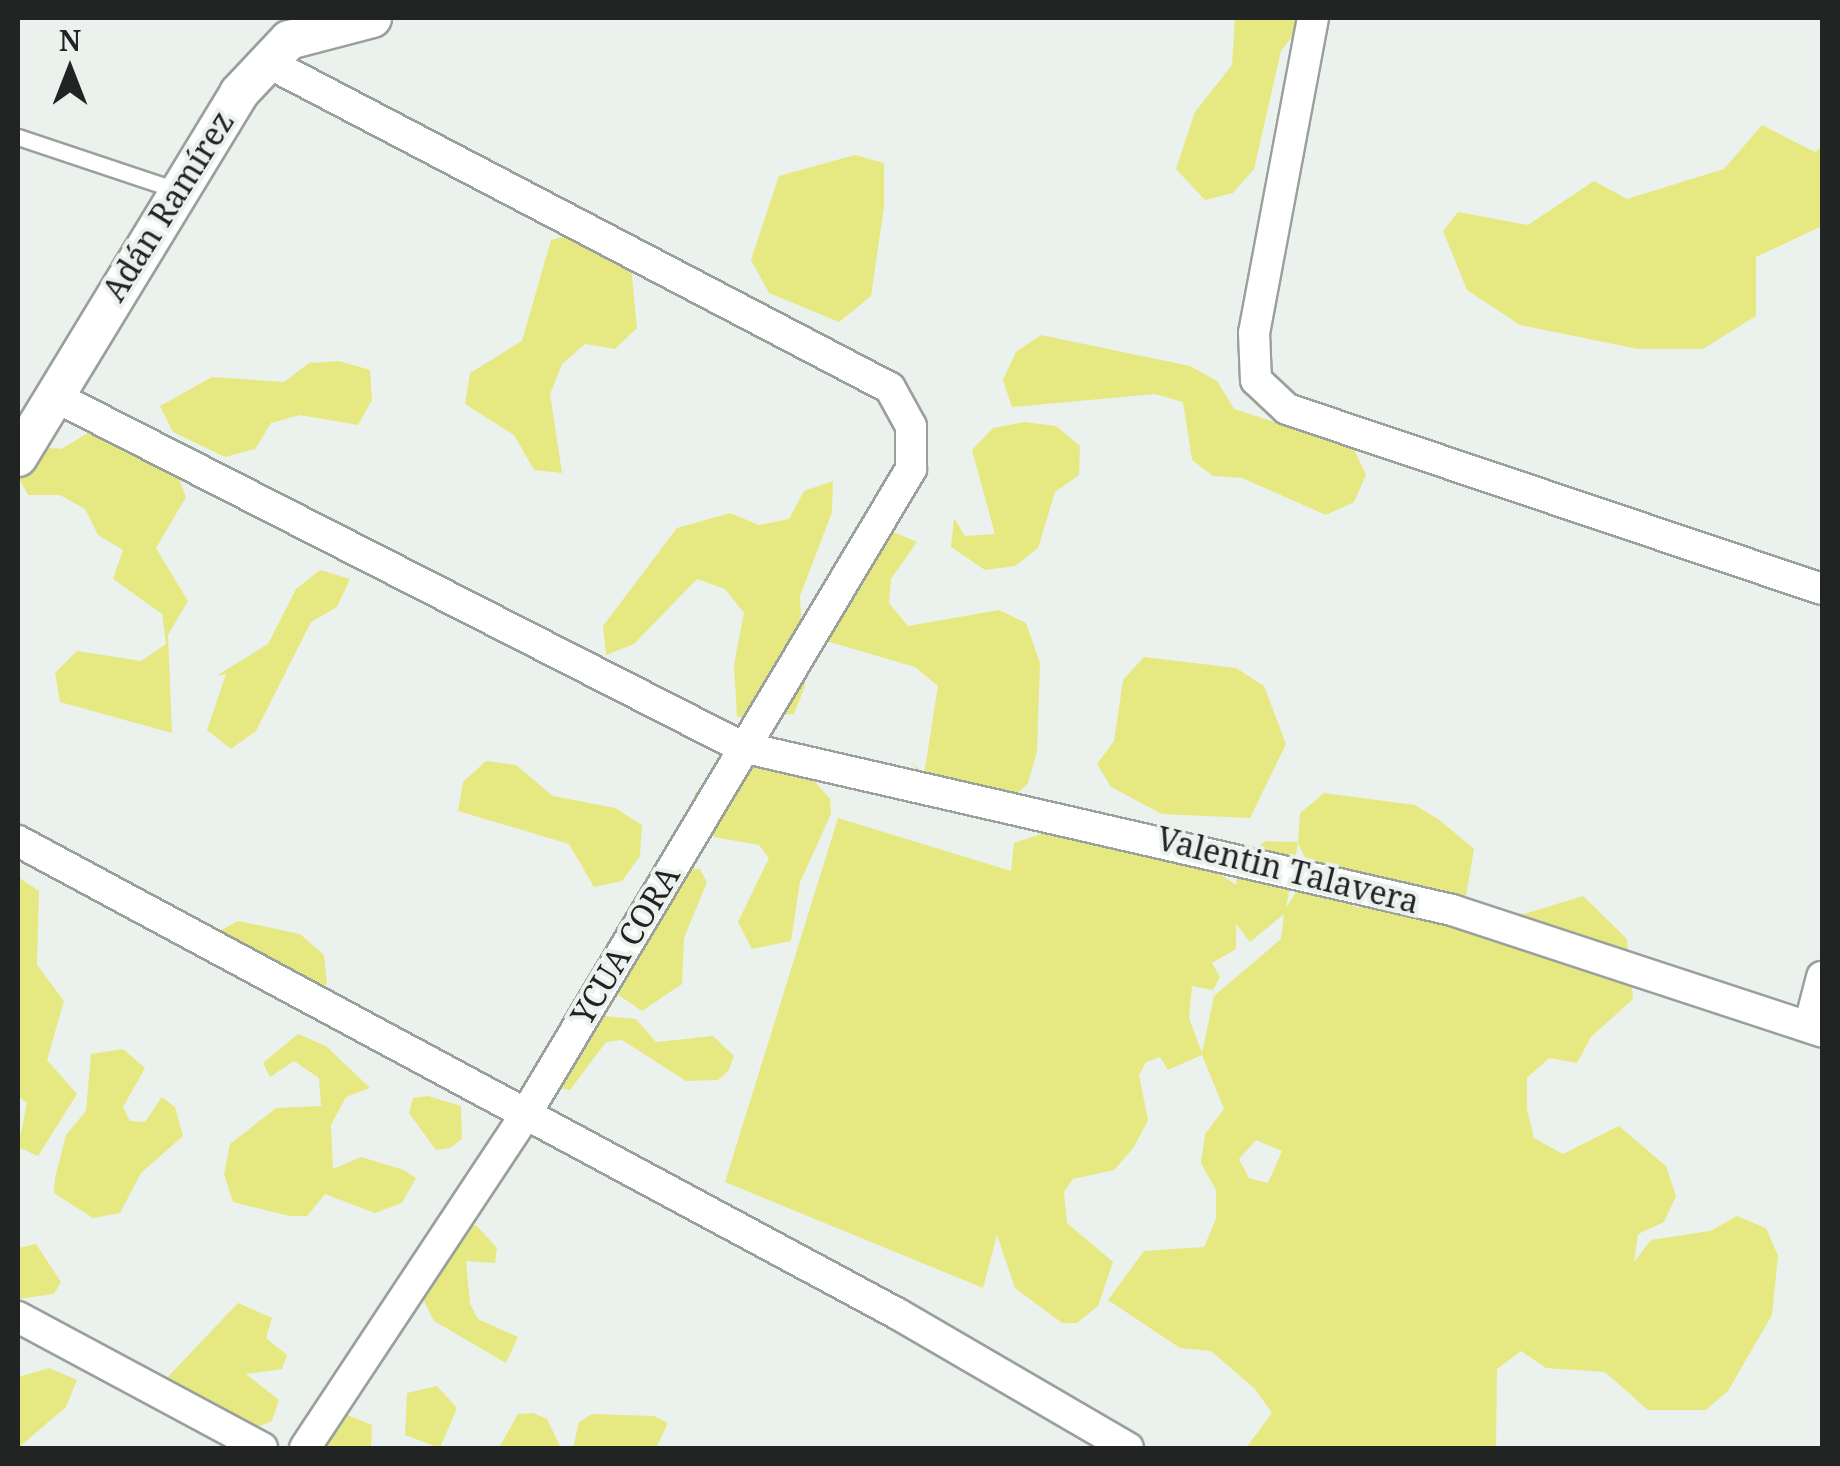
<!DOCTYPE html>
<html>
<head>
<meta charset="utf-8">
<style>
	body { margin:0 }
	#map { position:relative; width:1840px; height:1466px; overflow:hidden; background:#ebf1ed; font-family:"Noto Serif",serif }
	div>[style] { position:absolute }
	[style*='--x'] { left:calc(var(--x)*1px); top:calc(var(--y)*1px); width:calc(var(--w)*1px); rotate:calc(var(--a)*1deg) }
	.green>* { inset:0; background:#e6e981 }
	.roads { filter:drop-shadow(2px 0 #9aa09c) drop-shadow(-2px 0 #9aa09c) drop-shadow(0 2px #9aa09c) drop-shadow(0 -2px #9aa09c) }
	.service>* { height:15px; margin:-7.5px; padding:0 7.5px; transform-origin:7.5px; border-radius:7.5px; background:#fff }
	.minor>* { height:30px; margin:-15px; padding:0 15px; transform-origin:15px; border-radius:15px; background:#fff }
	.tertiary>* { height:38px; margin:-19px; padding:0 19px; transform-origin:19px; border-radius:19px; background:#fff }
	span { translate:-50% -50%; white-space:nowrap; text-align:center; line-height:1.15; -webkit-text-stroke:8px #ebf1ed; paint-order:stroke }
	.street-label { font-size:32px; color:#222423 }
	.frame { position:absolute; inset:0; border:20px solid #222423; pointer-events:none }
	.north { position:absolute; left:20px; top:20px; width:100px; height:100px; -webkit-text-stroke:8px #ebf1ed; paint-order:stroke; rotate:0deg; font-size:28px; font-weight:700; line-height:40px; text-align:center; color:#222423 }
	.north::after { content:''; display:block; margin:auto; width:35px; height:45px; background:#222423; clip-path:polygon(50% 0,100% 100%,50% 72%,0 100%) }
</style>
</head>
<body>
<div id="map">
	<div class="green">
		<div style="clip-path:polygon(1235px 18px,1306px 18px,1281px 51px,1254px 169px,1233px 193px,1205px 200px,1176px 169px,1195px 112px,1232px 65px)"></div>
		<div style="clip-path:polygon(1762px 125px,1815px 152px,1822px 147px,1822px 226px,1756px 257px,1756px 316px,1703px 349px,1638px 349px,1520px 325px,1467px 290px,1443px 231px,1458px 212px,1528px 225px,1594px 181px,1627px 199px,1724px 169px)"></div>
		<div style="clip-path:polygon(855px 155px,884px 163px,884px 207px,871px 296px,839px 322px,769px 293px,751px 260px,779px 176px)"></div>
		<div style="clip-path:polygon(582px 232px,631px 266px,637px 328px,615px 349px,585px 344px,562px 364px,550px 394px,562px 473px,534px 470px,514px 435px,465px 404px,470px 373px,522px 341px,551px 240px)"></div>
		<div style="clip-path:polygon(1041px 335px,1190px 366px,1217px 381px,1234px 409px,1353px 447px,1366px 475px,1354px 502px,1326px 515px,1242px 478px,1213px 476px,1192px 460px,1183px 402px,1155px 394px,1012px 407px,1003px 380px,1016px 352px)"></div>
		<div style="clip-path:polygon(339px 361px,370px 370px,372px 400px,358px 425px,300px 415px,271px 423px,255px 449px,225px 457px,173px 432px,160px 406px,212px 377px,284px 382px,309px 363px)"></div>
		<div style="clip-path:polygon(1024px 422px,1056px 426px,1080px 446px,1079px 475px,1055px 492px,1038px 548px,1015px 566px,985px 570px,951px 547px,954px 518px,965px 536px,995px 534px,972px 450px,993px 428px)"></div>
		<div style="clip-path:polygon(88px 433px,175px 469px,186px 497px,156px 548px,188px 601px,168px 635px,172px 733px,60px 702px,55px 673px,77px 651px,141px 661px,166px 644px,162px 614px,113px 579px,123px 550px,98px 535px,85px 509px,60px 495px,28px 495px,18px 476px,30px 446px,61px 449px)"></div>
		<div style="clip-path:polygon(833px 481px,832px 512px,800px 596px,805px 686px,794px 714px,737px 717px,734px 664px,744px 613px,725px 589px,697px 579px,634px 644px,606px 655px,603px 626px,677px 528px,730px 513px,759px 525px,789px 519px,804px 491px)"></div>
		<div style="clip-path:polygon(889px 530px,917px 542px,891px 579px,889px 603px,908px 626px,999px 610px,1026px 623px,1040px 663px,1037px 752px,1028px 783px,1007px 804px,929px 786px,911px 762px,924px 774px,938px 686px,915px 667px,830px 642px,816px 616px)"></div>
		<div style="clip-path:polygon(320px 570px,350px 579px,337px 607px,311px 622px,256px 731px,231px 749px,207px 730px,226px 674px,216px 676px,268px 644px,296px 589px)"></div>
		<div style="clip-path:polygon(1144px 657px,1236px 668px,1264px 686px,1286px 744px,1250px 818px,1162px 814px,1111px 787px,1097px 764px,1114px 741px,1123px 680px)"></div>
		<div style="clip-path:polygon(794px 758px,830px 799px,831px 814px,800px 882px,791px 941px,752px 949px,738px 922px,769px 858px,759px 845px,714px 837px,694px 795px,723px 761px)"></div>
		<div style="clip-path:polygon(486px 761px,516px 765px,553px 796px,615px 808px,642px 825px,640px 856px,622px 881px,594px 887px,569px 844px,458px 811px,463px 782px)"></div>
		<div style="clip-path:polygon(evenodd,1324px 793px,1415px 805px,1441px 821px,1474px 849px,1464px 907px,1524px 914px,1583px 896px,1627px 939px,1633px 999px,1591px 1037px,1577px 1063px,1549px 1058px,1527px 1078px,1527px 1109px,1534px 1138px,1563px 1154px,1619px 1126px,1666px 1166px,1676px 1196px,1664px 1222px,1638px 1234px,1634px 1262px,1651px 1240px,1710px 1231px,1737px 1216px,1766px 1228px,1778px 1256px,1772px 1315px,1728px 1391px,1706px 1410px,1648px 1410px,1605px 1372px,1546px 1368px,1521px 1351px,1497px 1369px,1496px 1448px,1246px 1448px,1272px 1413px,1255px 1389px,1211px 1351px,1180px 1348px,1108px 1300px,1144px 1251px,1204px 1247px,1216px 1219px,1216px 1190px,1201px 1163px,1205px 1134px,1224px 1109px,1202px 1055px,1168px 1070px,1160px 1057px,1146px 1062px,1139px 1075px,1148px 1120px,1134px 1147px,1114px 1170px,1073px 1179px,1064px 1192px,1067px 1223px,1113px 1262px,1098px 1306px,1077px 1323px,1062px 1323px,1015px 1288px,997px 1235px,983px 1288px,725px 1182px,838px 818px,1011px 871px,1014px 843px,1059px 828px,1183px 848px,1236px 885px,1239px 858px,1266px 841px,1298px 842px,1300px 813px,1324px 793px,1298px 843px,1310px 868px,1387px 898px,1359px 908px,1301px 884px,1286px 908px,1298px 843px,1324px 793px,1284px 914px,1281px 939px,1214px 996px,1202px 1053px,1189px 1018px,1192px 986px,1213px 990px,1220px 977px,1212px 963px,1236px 949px,1236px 924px,1250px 942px,1284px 914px,1324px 793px,1256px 1140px,1282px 1151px,1268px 1183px,1249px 1178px,1239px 1159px,1256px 1140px)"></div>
		<div style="clip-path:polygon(685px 868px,700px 869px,707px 882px,684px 938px,682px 984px,642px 1011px,617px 994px,616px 964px)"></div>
		<div style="clip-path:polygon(18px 877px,39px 891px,37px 965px,64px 1001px,47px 1060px,77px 1094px,38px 1156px,18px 1147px,27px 1103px,18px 1096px)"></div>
		<div style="clip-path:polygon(238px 921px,300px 934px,324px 955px,327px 984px,300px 1004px,210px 936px)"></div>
		<div style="clip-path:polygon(605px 1016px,636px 1019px,656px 1042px,713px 1036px,734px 1056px,729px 1070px,718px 1080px,686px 1081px,622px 1040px,606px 1042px,570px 1090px,555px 1087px)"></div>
		<div style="clip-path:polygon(298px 1034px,326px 1046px,370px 1088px,346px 1097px,331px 1125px,333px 1169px,361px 1157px,404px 1170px,416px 1178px,402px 1203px,375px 1213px,325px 1194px,307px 1216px,290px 1216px,233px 1202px,224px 1174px,230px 1144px,276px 1108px,321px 1106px,319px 1078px,294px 1061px,270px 1077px,263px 1063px)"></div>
		<div style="clip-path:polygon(123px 1049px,145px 1068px,123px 1107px,130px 1121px,145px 1122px,162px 1097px,175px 1107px,183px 1136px,141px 1173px,120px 1213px,93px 1218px,54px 1193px,55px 1178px,66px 1135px,86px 1111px,91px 1054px)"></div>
		<div style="clip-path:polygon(428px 1096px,461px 1106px,462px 1139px,450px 1148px,436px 1150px,409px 1113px,413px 1098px)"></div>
		<div style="clip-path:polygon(476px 1225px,497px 1248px,495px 1263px,466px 1261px,470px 1304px,478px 1319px,518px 1337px,506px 1363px,434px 1321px,421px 1295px,461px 1230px)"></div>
		<div style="clip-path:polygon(36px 1244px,61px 1282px,54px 1294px,18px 1299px,18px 1248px)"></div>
		<div style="clip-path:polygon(238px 1303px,272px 1318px,266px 1338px,287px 1355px,282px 1369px,246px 1374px,279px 1400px,272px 1421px,252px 1429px,164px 1381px)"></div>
		<div style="clip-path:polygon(49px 1368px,77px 1380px,66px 1407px,18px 1448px,18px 1377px)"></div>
		<div style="clip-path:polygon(437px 1386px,457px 1408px,440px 1448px,405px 1435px,407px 1393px)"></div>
		<div style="clip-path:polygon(533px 1413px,547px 1419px,561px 1448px,499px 1448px,518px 1414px)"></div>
		<div style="clip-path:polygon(345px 1414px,372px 1425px,371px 1448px,322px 1448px)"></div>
		<div style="clip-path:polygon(592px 1414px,654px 1416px,668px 1423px,656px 1448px,573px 1448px,579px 1422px)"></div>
	</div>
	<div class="roads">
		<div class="service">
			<div style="--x:18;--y:137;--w:167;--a:18.5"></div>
		</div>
		<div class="minor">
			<div style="--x:1313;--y:18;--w:320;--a:100.6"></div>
			<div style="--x:1254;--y:333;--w:47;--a:87.6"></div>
			<div style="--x:1256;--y:380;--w:42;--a:43.1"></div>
			<div style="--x:1287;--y:409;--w:564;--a:18.6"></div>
			<div style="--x:265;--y:61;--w:705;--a:27.62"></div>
			<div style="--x:890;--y:388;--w:43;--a:61.1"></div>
			<div style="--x:911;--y:426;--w:43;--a:90"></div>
			<div style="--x:911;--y:469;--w:755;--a:120.85"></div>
			<div style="--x:524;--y:1117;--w:397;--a:123.5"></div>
			<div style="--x:52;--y:395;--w:775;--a:27.03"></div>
			<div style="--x:742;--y:747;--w:728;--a:12.93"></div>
			<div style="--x:1452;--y:910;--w:390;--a:18.2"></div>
			<div style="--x:18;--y:841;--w:999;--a:28.26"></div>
			<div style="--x:898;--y:1314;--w:266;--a:30.2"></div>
			<div style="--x:1809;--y:1027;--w:52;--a:-75.4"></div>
			<div style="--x:18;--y:1317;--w:277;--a:28.2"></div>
		</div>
		<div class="tertiary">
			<div style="--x:18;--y:457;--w:426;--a:-58.7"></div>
			<div style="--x:239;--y:93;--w:73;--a:-46.7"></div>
			<div style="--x:289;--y:40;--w:86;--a:-14.8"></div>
		</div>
	</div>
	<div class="street-label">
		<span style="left:168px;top:206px;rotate:-58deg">Adán Ramírez</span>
		<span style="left:1288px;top:870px;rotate:14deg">Valentin Talavera</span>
		<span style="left:625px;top:945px;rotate:-59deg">YCUA CORA</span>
	</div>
	<div class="frame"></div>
	<div class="north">N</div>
</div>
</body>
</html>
